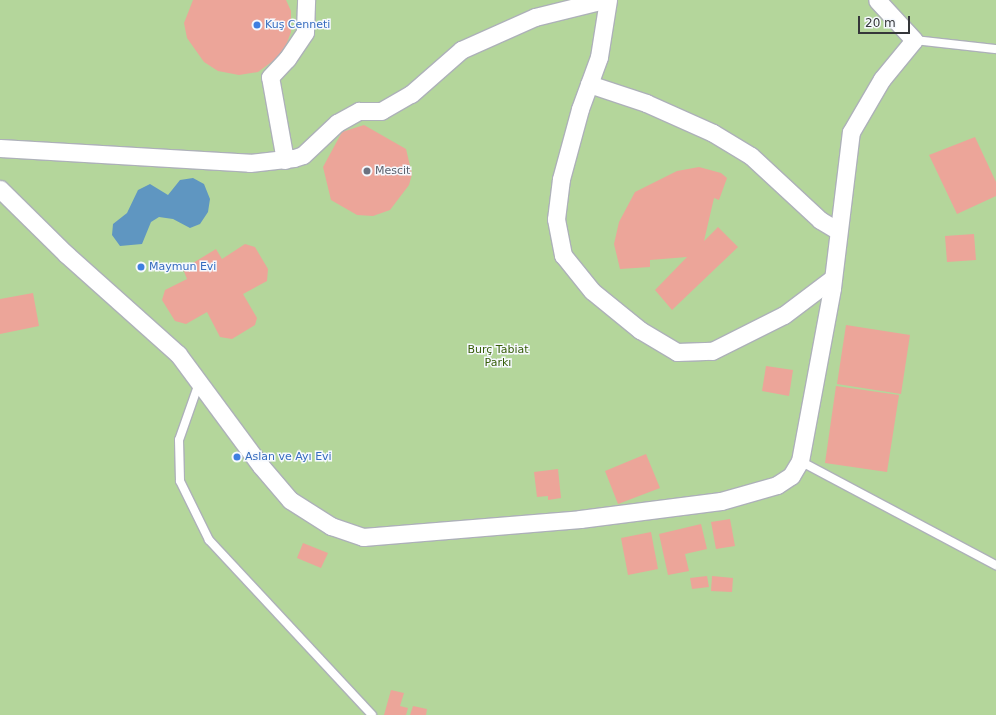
<!DOCTYPE html>
<html>
<head>
<meta charset="utf-8">
<style>
	body { margin:0 }
	#map { position:relative; width:996px; height:715px; overflow:hidden; background:#e7ecf3; font-family:"DejaVu Sans",sans-serif }
	div>[style] { position:absolute }
	[style*='--x'] { left:calc(var(--x)*1px); top:calc(var(--y)*1px); width:calc(var(--w)*1px); rotate:calc(var(--a)*1deg) }
	.green>* { inset:0; background:#b4d69b }
	.water>* { inset:0; background:#5f96c1 }
	.building>* { inset:0; background:#eca599 }
	.roads { filter:drop-shadow(1px 0 #adb1b8) drop-shadow(-1px 0 #adb1b8) drop-shadow(0 1px #adb1b8) drop-shadow(0 -1px #adb1b8) }
	.lane>* { height:8px; margin:-4px; padding:0 4px; transform-origin:4px; border-radius:4px; background:#fff }
	.street>* { height:17px; margin:-8.5px; padding:0 8.5px; transform-origin:8.5px; border-radius:8.5px; background:#fff }
	.dots>* { width:11px; height:11px; translate:-50% -50%; box-sizing:border-box; border:2px solid #f6f9fe; border-radius:50% }
	span { translate:-50% -50%; white-space:nowrap; text-align:center; line-height:1.15; -webkit-text-stroke:3px #f6f9fe; paint-order:stroke }
	.shop-label { font-size:11px; color:#366cbe }
	.left { translate:0 -50%; text-align:left }
	.worship-label { font-size:11px; color:#5b616d }
	.park-label { font-size:11px; color:#365d08 }
	.scale { position:absolute; left:858px; top:16px; width:52px; height:18px; box-sizing:border-box; border:2px solid #35373a; border-top:0; padding-left:5px; font-size:12px; line-height:14px; white-space:nowrap; color:#35373a; -webkit-text-stroke:3px #f6f9fe; paint-order:stroke }
</style>
</head>
<body>
<div id="map">
	<div class="green">
		<div style="clip-path:polygon(0 0,996px 0,996px 715px,0 715px)"></div>
	</div>
	<div class="water">
		<div style="clip-path:polygon(193px 178px,204px 184px,210px 199px,208px 212px,200px 224px,190px 228px,173px 219px,159px 217px,151px 222px,142px 244px,120px 246px,112px 235px,113px 224px,127px 213px,138px 190px,150px 184px,168px 195px,180px 180px)"></div>
	</div>
	<div class="building">
		<div style="clip-path:polygon(193px 0,286px 0,291px 11px,291px 32px,285px 48px,277px 58px,258px 72px,239px 75px,218px 71px,204px 62px,187px 38px,184px 23px)"></div>
		<div style="clip-path:polygon(364px 125px,406px 149px,412px 174px,409px 185px,390px 210px,373px 216px,357px 215px,331px 200px,323px 167px,342px 132px)"></div>
		<div style="clip-path:polygon(975px 137px,996px 182px,996px 196px,957px 214px,929px 155px)"></div>
		<div style="clip-path:polygon(699px 167px,721px 173px,727px 178px,719px 200px,714px 198px,704px 241px,718px 227px,738px 247px,672px 310px,655px 290px,687px 257px,650px 260px,650px 267px,620px 269px,614px 244px,619px 222px,635px 192px,677px 171px)"></div>
		<div style="clip-path:polygon(974px 234px,976px 260px,947px 262px,945px 236px)"></div>
		<div style="clip-path:polygon(245px 244px,255px 247px,268px 269px,267px 281px,243px 294px,257px 318px,255px 325px,232px 339px,220px 337px,207px 312px,186px 324px,175px 321px,162px 300px,165px 290px,187px 279px,183px 269px,216px 249px,222px 259px)"></div>
		<div style="clip-path:polygon(33px 293px,39px 326px,0 334px,0 299px)"></div>
		<div style="clip-path:polygon(846px 325px,910px 335px,901px 394px,837px 384px)"></div>
		<div style="clip-path:polygon(766px 366px,793px 370px,789px 396px,762px 391px)"></div>
		<div style="clip-path:polygon(836px 386px,899px 395px,887px 472px,825px 463px)"></div>
		<div style="clip-path:polygon(646px 454px,660px 488px,618px 504px,605px 471px)"></div>
		<div style="clip-path:polygon(558px 469px,561px 498px,548px 500px,548px 496px,537px 497px,534px 472px)"></div>
		<div style="clip-path:polygon(730px 519px,735px 546px,716px 549px,711px 522px)"></div>
		<div style="clip-path:polygon(701px 524px,707px 549px,685px 554px,689px 571px,668px 575px,659px 534px)"></div>
		<div style="clip-path:polygon(651px 532px,658px 569px,628px 575px,621px 538px)"></div>
		<div style="clip-path:polygon(303px 543px,328px 553px,321px 568px,297px 558px)"></div>
		<div style="clip-path:polygon(707px 576px,709px 587px,692px 589px,690px 578px)"></div>
		<div style="clip-path:polygon(712px 576px,733px 578px,732px 592px,711px 591px)"></div>
		<div style="clip-path:polygon(391px 690px,404px 693px,400px 706px,408px 708px,406px 715px,384px 715px)"></div>
		<div style="clip-path:polygon(413px 706px,427px 709px,426px 715px,410px 715px)"></div>
	</div>
	<div class="roads">
		<div class="lane">
			<div style="--x:914;--y:40;--w:82;--a:6.3"></div>
			<div style="--x:199;--y:383;--w:60;--a:109.3"></div>
			<div style="--x:179;--y:440;--w:41;--a:88.6"></div>
			<div style="--x:180;--y:481;--w:66;--a:63.8"></div>
			<div style="--x:209;--y:540;--w:239;--a:47"></div>
			<div style="--x:800;--y:461;--w:222;--a:28"></div>
		</div>
		<div class="street">
			<div style="--x:608;--y:0;--w:58;--a:99"></div>
			<div style="--x:599;--y:57;--w:55;--a:110.1"></div>
			<div style="--x:580;--y:109;--w:73;--a:105.2"></div>
			<div style="--x:561;--y:179;--w:40;--a:97.1"></div>
			<div style="--x:556;--y:219;--w:37;--a:79"></div>
			<div style="--x:563;--y:255;--w:46;--a:51.1"></div>
			<div style="--x:592;--y:291;--w:62;--a:39.1"></div>
			<div style="--x:640;--y:330;--w:43;--a:30.7"></div>
			<div style="--x:677;--y:352;--w:35;--a:-2"></div>
			<div style="--x:712;--y:351;--w:80;--a:-26.6"></div>
			<div style="--x:784;--y:315;--w:61;--a:-37.1"></div>
			<div style="--x:589;--y:84;--w:60;--a:18.4"></div>
			<div style="--x:646;--y:103;--w:73;--a:24.1"></div>
			<div style="--x:713;--y:133;--w:44;--a:31.2"></div>
			<div style="--x:751;--y:156;--w:94;--a:42.8"></div>
			<div style="--x:820;--y:220;--w:21;--a:31"></div>
			<div style="--x:0;--y:148;--w:250;--a:3.4"></div>
			<div style="--x:250;--y:163;--w:44;--a:-6.5"></div>
			<div style="--x:294;--y:158;--w:9;--a:-18"></div>
			<div style="--x:303;--y:155;--w:47;--a:-43.3"></div>
			<div style="--x:337;--y:123;--w:25;--a:-29"></div>
			<div style="--x:359;--y:111;--w:22;--a:0"></div>
			<div style="--x:381;--y:111;--w:34;--a:-30"></div>
			<div style="--x:411;--y:94;--w:67;--a:-41.3"></div>
			<div style="--x:461;--y:50;--w:81;--a:-24"></div>
			<div style="--x:535;--y:17;--w:71;--a:-13.8"></div>
			<div style="--x:285;--y:160;--w:84;--a:-100.2"></div>
			<div style="--x:270;--y:77;--w:25;--a:-47"></div>
			<div style="--x:287;--y:59;--w:32;--a:-56"></div>
			<div style="--x:305;--y:32;--w:32;--a:-88"></div>
			<div style="--x:0;--y:189;--w:93;--a:44.6"></div>
			<div style="--x:66;--y:254;--w:150;--a:41.8"></div>
			<div style="--x:178;--y:354;--w:139;--a:53.5"></div>
			<div style="--x:261;--y:466;--w:45;--a:49.5"></div>
			<div style="--x:290;--y:500;--w:49;--a:32.4"></div>
			<div style="--x:331;--y:526;--w:34;--a:19"></div>
			<div style="--x:363;--y:537;--w:218;--a:-4.7"></div>
			<div style="--x:580;--y:519;--w:142;--a:-7.3"></div>
			<div style="--x:721;--y:501;--w:58;--a:-15.9"></div>
			<div style="--x:777;--y:485;--w:17;--a:-33"></div>
			<div style="--x:791;--y:476;--w:17;--a:-59"></div>
			<div style="--x:800;--y:461;--w:176;--a:-79.5"></div>
			<div style="--x:832;--y:288;--w:157;--a:-83.1"></div>
			<div style="--x:851;--y:132;--w:61;--a:-59.7"></div>
			<div style="--x:882;--y:79;--w:50;--a:-50.6"></div>
			<div style="--x:914;--y:40;--w:54;--a:-132.8"></div>
		</div>
	</div>
	<div class="dots">
		<div style="left:257px;top:25px;background:#3f7fe0"></div>
		<div style="left:367px;top:171px;background:#6b7280"></div>
		<div style="left:141px;top:267px;background:#3f7fe0"></div>
		<div style="left:237px;top:457px;background:#3f7fe0"></div>
	</div>
	<div class="shop-label">
		<span class="left" style="left:265px;top:25px">Kuş Cenneti</span>
		<span class="left" style="left:149px;top:267px">Maymun Evi</span>
		<span class="left" style="left:245px;top:457px">Aslan ve Ayı Evi</span>
	</div>
	<div class="worship-label">
		<span class="left" style="left:375px;top:171px">Mescit</span>
	</div>
	<div class="park-label">
		<span style="left:498px;top:357px">Burç Tabiat<br>Parkı</span>
	</div>
	<div class="scale">20 m</div>
</div>
</body>
</html>
